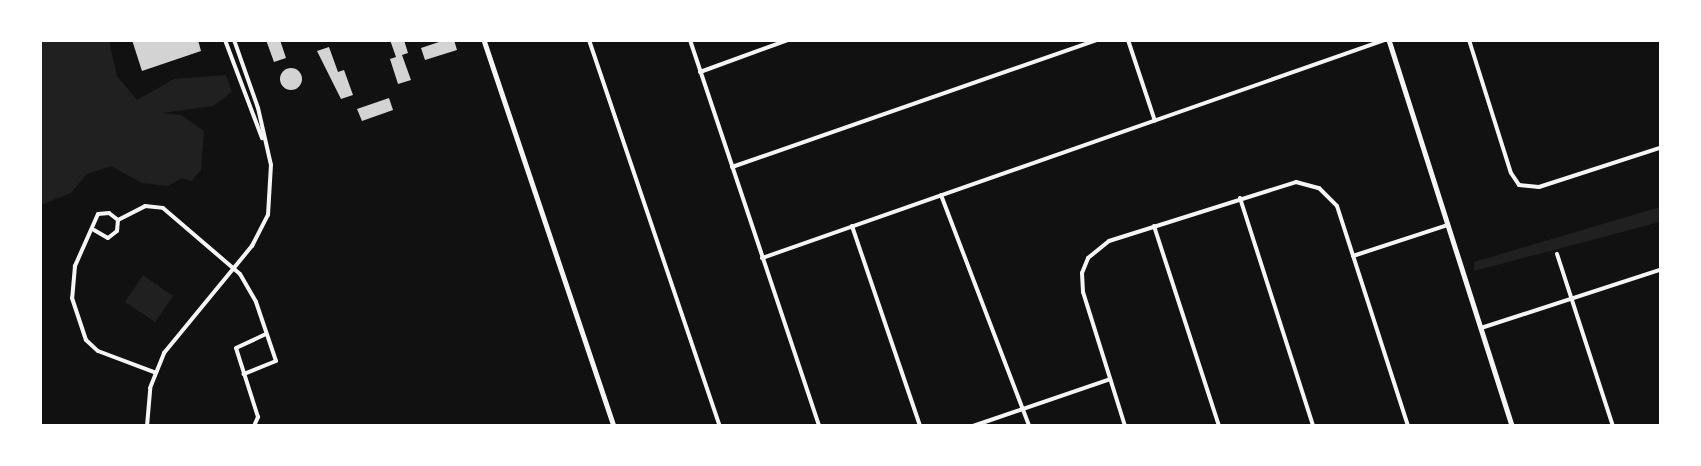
<!DOCTYPE html>
<html>
<head>
<meta charset="utf-8">
<style>
	body { margin:0 }
	#map { position:relative; width:1701px; height:466px; overflow:hidden; background:#111; font-family:"IBM Plex Sans",sans-serif }
	div>[style] { position:absolute }
	[style*='--x'] { left:calc(var(--x)*1px); top:calc(var(--y)*1px); width:calc(var(--w)*1px); rotate:calc(var(--a)*1deg) }
	.green>* { inset:0; background:#202020 }
	.building>* { inset:0; background:#d3d3d3 }
	.round { border-radius:50% }
	.minor>* { height:4px; margin:-2px; padding:0 2px; transform-origin:2px; border-radius:2px; background:#f5f5f5 }
	.tertiary>* { height:4.5px; margin:-2.25px; padding:0 2.25px; transform-origin:2.25px; border-radius:2.25px; background:#f5f5f5 }
	span { translate:-50% -50%; white-space:nowrap; text-align:center; line-height:1.15; -webkit-text-stroke:4.5px #fff; paint-order:stroke }
	.frame { position:absolute; inset:0; border:42px solid #fff; pointer-events:none }
</style>
</head>
<body>
<div id="map">
	<div class="green">
		<div style="clip-path:polygon(41px 40px,109px 41px,117px 76px,137px 100px,174px 79px,226px 75px,232px 92px,213px 106px,162px 113px,181px 115px,204px 131px,201px 170px,191px 181px,182px 178px,168px 186px,142px 183px,111px 166px,87px 174px,71px 193px,41px 205px)"></div>
		<div style="clip-path:polygon(1660px 207px,1660px 222px,1474px 271px,1474px 262px)"></div>
		<div style="clip-path:polygon(143px 275px,173px 296px,155px 322px,125px 302px)"></div>
	</div>
	<div class="building">
		<div style="clip-path:polygon(132px 40px,198px 40px,201px 51px,142px 71px)"></div>
		<div style="clip-path:polygon(266px 40px,280px 40px,286px 58px,274px 62px)"></div>
		<div style="clip-path:polygon(390px 40px,404px 40px,408px 53px,402px 55px,411px 80px,398px 84px,390px 59px,396px 57px)"></div>
		<div style="clip-path:polygon(445px 40px,454px 40px,457px 50px,425px 60px,421px 48px)"></div>
		<div style="clip-path:polygon(329px 47px,338px 72px,344px 70px,353px 95px,341px 99px,317px 51px)"></div>
		<div class="round" style="left:280px;top:68px;width:22px;height:22px"></div>
		<div style="clip-path:polygon(389px 98px,393px 110px,362px 121px,357px 109px)"></div>
	</div>
	<div class="minor">
		<div style="--x:225;--y:40;--w:105;--a:69.3"></div>
		<div style="--x:589;--y:40;--w:408;--a:71.3"></div>
		<div style="--x:690;--y:40;--w:407;--a:71.5"></div>
		<div style="--x:1128;--y:40;--w:85;--a:71.6"></div>
		<div style="--x:1469;--y:40;--w:139;--a:72.5"></div>
		<div style="--x:1511;--y:173;--w:14;--a:56"></div>
		<div style="--x:1519;--y:185;--w:20;--a:6"></div>
		<div style="--x:1539;--y:187;--w:127;--a:-17.9"></div>
		<div style="--x:700;--y:72;--w:94;--a:-20"></div>
		<div style="--x:732;--y:167;--w:386;--a:-19.2"></div>
		<div style="--x:941;--y:195;--w:247;--a:69.1"></div>
		<div style="--x:1240;--y:198;--w:239;--a:72.2"></div>
		<div style="--x:118;--y:220;--w:30;--a:-27"></div>
		<div style="--x:145;--y:206;--w:18;--a:6"></div>
		<div style="--x:163;--y:208;--w:101;--a:40.6"></div>
		<div style="--x:240;--y:274;--w:32;--a:60"></div>
		<div style="--x:256;--y:302;--w:62;--a:71.3"></div>
		<div style="--x:276;--y:361;--w:35;--a:158"></div>
		<div style="--x:852;--y:226;--w:211;--a:71.2"></div>
		<div style="--x:1154;--y:226;--w:210;--a:72"></div>
		<div style="--x:94;--y:230;--w:16;--a:30"></div>
		<div style="--x:108;--y:238;--w:11;--a:-38"></div>
		<div style="--x:117;--y:231;--w:11;--a:-85"></div>
		<div style="--x:118;--y:220;--w:11;--a:-142"></div>
		<div style="--x:109;--y:213;--w:11;--a:175"></div>
		<div style="--x:98;--y:214;--w:57;--a:113.9"></div>
		<div style="--x:75;--y:266;--w:32;--a:95"></div>
		<div style="--x:72;--y:298;--w:44;--a:71.6"></div>
		<div style="--x:86;--y:340;--w:16;--a:43"></div>
		<div style="--x:98;--y:351;--w:60;--a:20.6"></div>
		<div style="--x:1557;--y:254;--w:181;--a:72"></div>
		<div style="--x:1353;--y:256;--w:100;--a:-18.1"></div>
		<div style="--x:762;--y:258;--w:660;--a:-19.29"></div>
		<div style="--x:1481;--y:328;--w:188;--a:-18"></div>
		<div style="--x:147;--y:426;--w:38;--a:-85"></div>
		<div style="--x:150;--y:388;--w:38;--a:-68"></div>
		<div style="--x:164;--y:353;--w:139;--a:-50.6"></div>
		<div style="--x:252;--y:246;--w:35;--a:-63"></div>
		<div style="--x:268;--y:215;--w:50;--a:-86.6"></div>
		<div style="--x:271;--y:165;--w:58;--a:-102.8"></div>
		<div style="--x:258;--y:108;--w:72;--a:-109.4"></div>
		<div style="--x:254;--y:426;--w:10;--a:-66"></div>
		<div style="--x:258;--y:417;--w:72;--a:-107.7"></div>
		<div style="--x:236;--y:348;--w:33;--a:-25"></div>
		<div style="--x:973;--y:426;--w:145;--a:-18.9"></div>
		<div style="--x:1125;--y:426;--w:140;--a:-107.4"></div>
		<div style="--x:1083;--y:292;--w:19;--a:-93"></div>
		<div style="--x:1082;--y:273;--w:16;--a:-68"></div>
		<div style="--x:1088;--y:258;--w:27;--a:-39"></div>
		<div style="--x:1109;--y:241;--w:196;--a:-17.5"></div>
		<div style="--x:1296;--y:182;--w:24;--a:15"></div>
		<div style="--x:1319;--y:188;--w:25;--a:45"></div>
		<div style="--x:1337;--y:206;--w:231;--a:72.1"></div>
	</div>
	<div class="tertiary">
		<div style="--x:484;--y:40;--w:407;--a:71.4"></div>
		<div style="--x:1389;--y:40;--w:405;--a:72.3"></div>
	</div>
	<div class="frame"></div>
</div>
</body>
</html>
